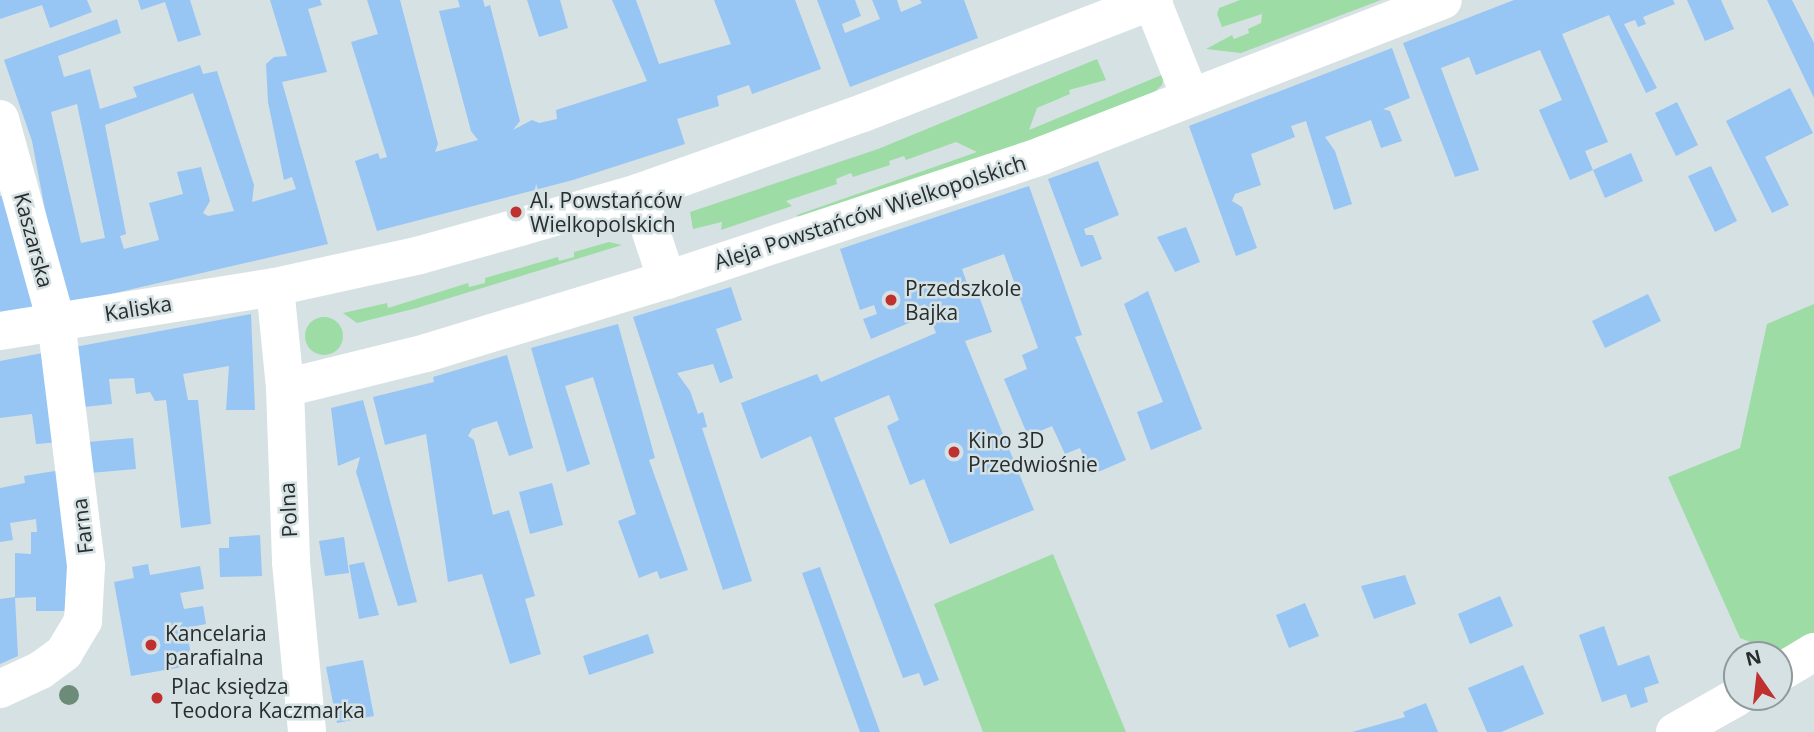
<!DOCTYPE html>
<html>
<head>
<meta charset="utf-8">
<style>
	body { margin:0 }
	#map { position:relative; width:1814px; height:732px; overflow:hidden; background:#d6e1e4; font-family:"Open Sans",sans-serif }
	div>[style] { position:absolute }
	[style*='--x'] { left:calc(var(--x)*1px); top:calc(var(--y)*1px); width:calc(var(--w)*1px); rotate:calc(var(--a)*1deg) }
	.green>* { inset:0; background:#9edca5 }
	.round { border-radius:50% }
	.building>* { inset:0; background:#97c5f4 }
	.minor>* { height:38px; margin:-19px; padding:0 19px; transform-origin:19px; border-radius:19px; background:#fff }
	.trees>* { width:20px; height:20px; margin:-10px; border-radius:50%; background:#6c8b78 }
	.dots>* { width:19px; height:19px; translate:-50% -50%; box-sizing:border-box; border:4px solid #d6e1e4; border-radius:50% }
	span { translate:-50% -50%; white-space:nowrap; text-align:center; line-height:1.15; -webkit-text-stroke:5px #d6e1e4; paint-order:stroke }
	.poi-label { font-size:21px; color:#272c2d }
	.left { translate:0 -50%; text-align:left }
	.street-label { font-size:21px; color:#272c2d }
	.north { position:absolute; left:1723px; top:641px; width:70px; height:70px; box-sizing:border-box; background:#d6e1e4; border:2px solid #90999b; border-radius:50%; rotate:346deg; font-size:19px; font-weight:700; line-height:28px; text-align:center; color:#272c2d }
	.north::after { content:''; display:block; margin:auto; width:24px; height:32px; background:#bf302f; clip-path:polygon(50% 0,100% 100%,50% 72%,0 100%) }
</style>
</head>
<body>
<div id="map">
	<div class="green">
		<div style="clip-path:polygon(1240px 0,1381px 0,1241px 53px,1206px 49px,1232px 35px,1234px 39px,1249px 33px,1248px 29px,1261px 23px,1262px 14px,1222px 27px,1217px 14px,1219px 8px)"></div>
		<div style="clip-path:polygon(1097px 59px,1106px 80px,1069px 90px,1070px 94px,1037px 108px,1029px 130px,1164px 74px,1162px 85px,1146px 100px,800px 221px,797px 215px,977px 152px,956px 142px,906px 160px,904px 156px,889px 161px,890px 165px,853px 177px,851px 173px,836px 179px,837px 184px,786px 201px,792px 206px,721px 230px,722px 222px,693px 229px,690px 212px,878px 149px)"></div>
		<div style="clip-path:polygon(609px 242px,622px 245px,417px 308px,357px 323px,343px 313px,387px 303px,388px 308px,468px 283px,469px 287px,485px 283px,485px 278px,558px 257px,559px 261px,574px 257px,574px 252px)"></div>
		<div style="clip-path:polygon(1814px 304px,1814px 638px,1783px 655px,1740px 638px,1668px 477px,1740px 448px,1767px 324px)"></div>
		<div class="round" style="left:305px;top:317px;width:38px;height:38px"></div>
		<div style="clip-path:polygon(1053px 554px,1126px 732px,983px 732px,934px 604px)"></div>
	</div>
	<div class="building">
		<div style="clip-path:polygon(0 0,87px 0,92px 12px,50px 28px,42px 5px,0 19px)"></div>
		<div style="clip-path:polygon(138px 0,190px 0,201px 35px,178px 42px,165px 2px,141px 10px)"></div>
		<div style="clip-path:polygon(evenodd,270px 0,320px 0,322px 5px,308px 9px,327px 72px,282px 82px,328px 244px,63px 305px,32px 141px,4px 60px,117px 19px,121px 33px,58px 56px,64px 77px,90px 69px,100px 109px,137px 97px,133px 87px,200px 65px,203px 74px,217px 71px,254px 185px,252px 202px,296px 189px,292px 177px,284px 180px,268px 102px,266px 64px,274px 57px,287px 56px,270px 0,193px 93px,234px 211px,208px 216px,203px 213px,210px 201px,201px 167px,177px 172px,183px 194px,149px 203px,159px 240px,124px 249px,120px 236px,126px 234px,105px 125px,193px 93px,270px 0,77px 104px,105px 238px,81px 243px,51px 112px,77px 104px)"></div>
		<div style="clip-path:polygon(367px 0,400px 0,438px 144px,435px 152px,478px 140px,471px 131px,439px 11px,460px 7px,458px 0,483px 0,485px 7px,490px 5px,520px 121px,513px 130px,532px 120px,539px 123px,557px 119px,556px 110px,647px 81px,612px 0,636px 0,659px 64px,731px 44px,714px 0,795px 0,821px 69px,752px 94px,749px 85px,717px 96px,719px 106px,677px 119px,685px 144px,573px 180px,377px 231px,355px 161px,378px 153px,380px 159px,387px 157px,351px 42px,378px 34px)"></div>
		<div style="clip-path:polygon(527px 0,560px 0,568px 28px,539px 37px)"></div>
		<div style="clip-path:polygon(817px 0,855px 0,861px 16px,842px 24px,845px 33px,880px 19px,872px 0,897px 0,901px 12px,922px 3px,920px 0,964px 0,978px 38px,850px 87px)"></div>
		<div style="clip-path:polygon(1514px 0,1673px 0,1675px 4px,1643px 17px,1646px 24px,1638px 27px,1635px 20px,1624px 24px,1657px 88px,1646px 93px,1609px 15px,1562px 34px,1608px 142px,1585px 151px,1593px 170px,1570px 180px,1539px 110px,1562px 100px,1540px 50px,1476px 75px,1469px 57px,1441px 68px,1479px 170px,1455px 177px,1403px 43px)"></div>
		<div style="clip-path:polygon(1687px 0,1721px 0,1734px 29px,1705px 41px)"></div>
		<div style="clip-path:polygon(1767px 0,1792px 0,1814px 43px,1814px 98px)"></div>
		<div style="clip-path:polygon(1392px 48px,1410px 98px,1383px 109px,1390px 111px,1402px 141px,1381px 148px,1371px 120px,1325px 137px,1335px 151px,1352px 204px,1334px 210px,1306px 121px,1291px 126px,1295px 137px,1251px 154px,1261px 185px,1235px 194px,1232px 201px,1242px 207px,1257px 248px,1236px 256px,1189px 126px)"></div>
		<div style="clip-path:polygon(1790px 88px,1813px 133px,1765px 157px,1789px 205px,1772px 213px,1726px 121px)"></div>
		<div style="clip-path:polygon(1677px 102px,1698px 145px,1676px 156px,1655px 113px)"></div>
		<div style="clip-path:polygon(1631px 153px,1643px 181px,1605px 198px,1593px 170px)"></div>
		<div style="clip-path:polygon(1098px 161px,1119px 215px,1084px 229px,1086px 235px,1093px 235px,1102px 259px,1081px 267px,1048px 179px)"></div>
		<div style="clip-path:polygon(1711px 166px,1737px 221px,1715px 232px,1688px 176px)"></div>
		<div style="clip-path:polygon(1029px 186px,1082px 335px,1075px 337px,1126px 460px,1091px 475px,1080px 448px,1065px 454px,1052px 426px,1028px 436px,1004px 379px,1027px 369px,1022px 355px,1038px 348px,1004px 254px,962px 269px,968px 286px,975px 285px,992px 332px,965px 341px,1034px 510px,950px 544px,924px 479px,910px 485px,887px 426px,899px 420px,889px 395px,834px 418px,939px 680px,924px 686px,919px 673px,903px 678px,811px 436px,761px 459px,741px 403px,817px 374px,821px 382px,936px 333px,925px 304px,913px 309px,916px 320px,871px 339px,863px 319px,877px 314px,874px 305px,860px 310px,840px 249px)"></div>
		<div style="clip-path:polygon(13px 193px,42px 309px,0 317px,0 196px)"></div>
		<div style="clip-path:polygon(1186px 227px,1200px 262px,1175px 272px,1157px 237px)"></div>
		<div style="clip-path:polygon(731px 287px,742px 320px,716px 329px,733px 378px,720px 383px,713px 364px,677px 373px,690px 391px,698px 414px,703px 412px,707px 427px,702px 428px,752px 581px,723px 590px,633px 317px)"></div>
		<div style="clip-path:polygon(1148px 291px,1202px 429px,1151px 450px,1137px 412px,1163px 402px,1124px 304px)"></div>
		<div style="clip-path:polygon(1648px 294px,1661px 321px,1605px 348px,1592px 321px)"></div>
		<div style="clip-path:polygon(251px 314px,255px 410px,226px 410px,229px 366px,183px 374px,188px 400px,198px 400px,211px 524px,181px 528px,166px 400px,155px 401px,150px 392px,136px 394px,134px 378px,109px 379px,112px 404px,84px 407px,75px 347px)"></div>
		<div style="clip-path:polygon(618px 324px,655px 458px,649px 460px,688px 570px,660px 579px,657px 571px,639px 578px,618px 521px,636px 514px,593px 377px,565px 386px,590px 464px,567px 472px,531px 348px)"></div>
		<div style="clip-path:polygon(48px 352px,61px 442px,36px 444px,32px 414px,0 418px,0 361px)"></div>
		<div style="clip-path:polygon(507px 355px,533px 448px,509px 456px,497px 421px,472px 429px,468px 436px,474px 440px,493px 515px,509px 510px,535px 596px,525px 599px,541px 654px,510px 664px,482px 574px,448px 582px,426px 434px,385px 445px,373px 397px,434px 382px,433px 377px)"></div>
		<div style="clip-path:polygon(363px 400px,417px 602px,398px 606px,356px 472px,360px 457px,338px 466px,331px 408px)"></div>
		<div style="clip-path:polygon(133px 438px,136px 469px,90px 473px,87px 442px)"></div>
		<div style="clip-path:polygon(61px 470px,71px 611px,36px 611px,36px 597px,15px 598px,18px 656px,0 664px,0 599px,15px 597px,15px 553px,31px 554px,31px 532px,37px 532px,36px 519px,10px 523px,13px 540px,0 542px,0 488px,25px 483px,24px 476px)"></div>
		<div style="clip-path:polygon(552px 483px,563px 525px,530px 534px,519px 492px)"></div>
		<div style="clip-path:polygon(260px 535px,262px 576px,220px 577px,219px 548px,229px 548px,229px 537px)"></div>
		<div style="clip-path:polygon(344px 537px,349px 573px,325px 576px,319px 541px)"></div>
		<div style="clip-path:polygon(364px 562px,379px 615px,359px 619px,349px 565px)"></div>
		<div style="clip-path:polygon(148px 564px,150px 575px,200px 566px,204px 589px,180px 593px,184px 609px,203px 606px,206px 624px,186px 628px,193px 665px,131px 676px,114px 582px,134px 578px,132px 567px)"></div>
		<div style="clip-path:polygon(820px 567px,880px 732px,860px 732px,802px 573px)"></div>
		<div style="clip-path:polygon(1405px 575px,1416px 604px,1374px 619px,1361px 586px)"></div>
		<div style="clip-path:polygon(1500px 596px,1513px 626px,1470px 644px,1458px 614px)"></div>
		<div style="clip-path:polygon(1305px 603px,1319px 636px,1289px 648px,1276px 615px)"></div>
		<div style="clip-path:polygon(1604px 626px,1618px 666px,1649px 655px,1659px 683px,1644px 688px,1648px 702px,1631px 708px,1626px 694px,1602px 702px,1579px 635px)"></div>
		<div style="clip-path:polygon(648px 634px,654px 653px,589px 675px,583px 656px)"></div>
		<div style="clip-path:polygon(363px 660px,374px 716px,337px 723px,326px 667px)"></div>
		<div style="clip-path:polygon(1523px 665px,1544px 714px,1501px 732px,1487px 732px,1468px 688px)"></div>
		<div style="clip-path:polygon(1426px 703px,1438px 732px,1352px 732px,1405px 717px,1403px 712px)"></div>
	</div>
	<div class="minor">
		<div style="--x:1152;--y:1;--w:102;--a:68.2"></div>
		<div style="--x:0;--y:119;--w:210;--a:74.5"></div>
		<div style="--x:56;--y:321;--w:247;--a:83"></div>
		<div style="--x:86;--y:566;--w:55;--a:93.1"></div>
		<div style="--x:83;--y:621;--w:37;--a:121"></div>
		<div style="--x:64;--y:653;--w:29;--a:144"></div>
		<div style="--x:41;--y:670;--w:45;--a:155.1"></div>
		<div style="--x:638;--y:193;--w:92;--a:71.6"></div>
		<div style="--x:275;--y:287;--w:101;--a:84.3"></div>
		<div style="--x:285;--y:388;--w:174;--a:88"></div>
		<div style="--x:291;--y:562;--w:171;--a:84.6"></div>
		<div style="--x:0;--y:331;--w:278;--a:-9.1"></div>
		<div style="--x:275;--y:287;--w:148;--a:-12.4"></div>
		<div style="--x:420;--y:255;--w:104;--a:-15.6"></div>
		<div style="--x:520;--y:227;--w:123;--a:-16.1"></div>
		<div style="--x:638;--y:193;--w:239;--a:-19.6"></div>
		<div style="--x:863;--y:113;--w:312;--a:-21.2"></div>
		<div style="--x:285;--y:388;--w:145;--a:-13.9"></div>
		<div style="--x:426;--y:353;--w:252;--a:-16.9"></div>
		<div style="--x:667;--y:280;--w:394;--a:-18.3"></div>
		<div style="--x:1041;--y:156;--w:431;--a:-21.2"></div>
		<div style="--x:1779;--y:673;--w:41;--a:-31"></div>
		<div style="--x:1675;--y:732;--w:71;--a:-29.4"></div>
	</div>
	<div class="trees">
		<div style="left:69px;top:695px"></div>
	</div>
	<div class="dots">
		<div style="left:516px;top:212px;background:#bf302f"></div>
		<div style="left:891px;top:300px;background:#bf302f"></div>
		<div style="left:954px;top:452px;background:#bf302f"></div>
		<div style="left:151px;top:645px;background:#bf302f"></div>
		<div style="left:157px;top:698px;background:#bf302f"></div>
	</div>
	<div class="poi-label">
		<span class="left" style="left:530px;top:212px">Al. Powstańców<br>Wielkopolskich</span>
		<span class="left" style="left:905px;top:300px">Przedszkole<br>Bajka</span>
		<span class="left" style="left:968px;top:452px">Kino 3D<br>Przedwiośnie</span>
		<span class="left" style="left:165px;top:645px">Kancelaria<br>parafialna</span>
		<span class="left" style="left:171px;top:698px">Plac księdza<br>Teodora Kaczmarka</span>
	</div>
	<div class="street-label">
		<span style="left:870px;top:212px;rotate:-18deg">Aleja Powstańców Wielkopolskich</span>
		<span style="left:34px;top:240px;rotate:75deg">Kaszarska</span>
		<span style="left:138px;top:308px;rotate:-9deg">Kaliska</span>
		<span style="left:288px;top:510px;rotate:-93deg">Polna</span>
		<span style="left:82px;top:526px;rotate:-97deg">Farna</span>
	</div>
	<div class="north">N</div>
</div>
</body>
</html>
